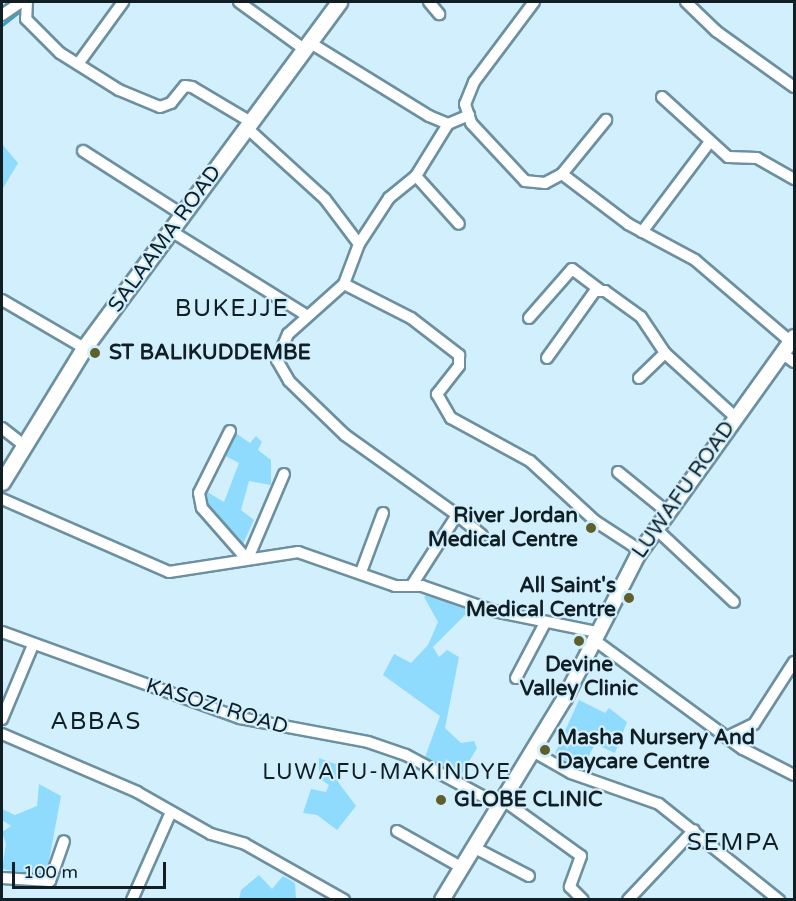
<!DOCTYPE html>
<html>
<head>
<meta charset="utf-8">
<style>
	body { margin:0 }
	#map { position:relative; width:796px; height:901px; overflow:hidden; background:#d2effd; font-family:"Varela Round",sans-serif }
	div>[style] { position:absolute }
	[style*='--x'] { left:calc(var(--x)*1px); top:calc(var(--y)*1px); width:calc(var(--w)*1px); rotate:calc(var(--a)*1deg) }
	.green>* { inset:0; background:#8fdbfe }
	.stream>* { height:3px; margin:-1.5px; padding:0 1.5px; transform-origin:1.5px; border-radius:1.5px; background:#32a2cd }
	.roads { filter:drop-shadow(2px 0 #6d90a0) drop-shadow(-2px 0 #6d90a0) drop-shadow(0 2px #6d90a0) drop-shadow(0 -2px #6d90a0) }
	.minor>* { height:10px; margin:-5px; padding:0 5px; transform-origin:5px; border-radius:5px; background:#fff }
	.tertiary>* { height:14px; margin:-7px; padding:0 7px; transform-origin:7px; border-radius:7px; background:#fff }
	.secondary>* { height:15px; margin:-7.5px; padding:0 7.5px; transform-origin:7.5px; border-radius:7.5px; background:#fff }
	.dots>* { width:16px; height:16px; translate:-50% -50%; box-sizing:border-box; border:3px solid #d2effd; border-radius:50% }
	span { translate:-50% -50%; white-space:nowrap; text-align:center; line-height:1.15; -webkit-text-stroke:4.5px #d2effd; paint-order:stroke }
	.street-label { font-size:21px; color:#111f25 }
	.poi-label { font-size:21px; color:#111f25; font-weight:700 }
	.left { translate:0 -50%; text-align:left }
	.right { translate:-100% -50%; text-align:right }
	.neighbourhood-label { font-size:22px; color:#111f25; letter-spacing:1.5px }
	.quarter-label { font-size:24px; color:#111f25; letter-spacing:1.5px }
	.frame { position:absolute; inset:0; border:3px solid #111f25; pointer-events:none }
	.scale { position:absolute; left:12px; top:862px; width:154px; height:27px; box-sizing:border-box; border:3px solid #111f25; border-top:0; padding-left:8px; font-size:18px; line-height:21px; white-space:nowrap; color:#111f25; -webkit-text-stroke:4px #d2effd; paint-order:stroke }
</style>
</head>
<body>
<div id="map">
	<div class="green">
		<div style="clip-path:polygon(2px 144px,18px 163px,2px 190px)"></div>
		<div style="clip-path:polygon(234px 432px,250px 443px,256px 436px,262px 442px,258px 450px,271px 460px,271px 485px,249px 481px,241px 510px,254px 520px,242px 546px,204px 507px,204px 490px,224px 502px,239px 463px,220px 453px)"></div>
		<div style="clip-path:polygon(429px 592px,472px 608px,433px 647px,439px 657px,447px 650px,459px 657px,445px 728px,461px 743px,474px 741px,477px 748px,460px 777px,424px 760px,440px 716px,383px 675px,394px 654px,411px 663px,428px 645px,438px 622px,424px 597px)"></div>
		<div style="clip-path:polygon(579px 700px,605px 713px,609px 708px,627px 722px,615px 753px,595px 744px,581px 771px,555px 753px)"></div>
		<div style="clip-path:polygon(319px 758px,338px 765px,338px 782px,356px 806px,337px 830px,317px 815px,303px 813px,311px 789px,326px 792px,329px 785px,319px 778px)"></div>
		<div style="clip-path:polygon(39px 784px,61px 796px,46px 877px,2px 869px,6px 844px,2px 832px,11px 826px,2px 820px,2px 809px,15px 815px,37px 806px)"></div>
		<div style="clip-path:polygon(259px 875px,272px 889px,283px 876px,295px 883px,296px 899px,239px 899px,241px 890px)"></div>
	</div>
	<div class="stream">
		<div style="--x:2;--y:25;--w:28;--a:-38"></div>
	</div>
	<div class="roads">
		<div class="minor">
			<div style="--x:27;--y:2;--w:17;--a:93"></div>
			<div style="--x:26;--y:19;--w:48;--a:45"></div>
			<div style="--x:60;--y:53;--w:70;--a:32.1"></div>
			<div style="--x:119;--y:90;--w:44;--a:22.5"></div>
			<div style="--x:160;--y:107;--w:12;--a:-20"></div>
			<div style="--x:171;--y:103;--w:22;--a:-51"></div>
			<div style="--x:185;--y:86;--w:7;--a:8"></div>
			<div style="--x:192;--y:87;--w:69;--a:30.7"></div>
			<div style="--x:239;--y:2;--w:80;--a:35.9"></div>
			<div style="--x:429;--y:2;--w:16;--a:50"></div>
			<div style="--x:534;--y:2;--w:100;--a:126.9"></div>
			<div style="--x:474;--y:82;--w:24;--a:112"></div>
			<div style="--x:465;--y:104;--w:20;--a:72"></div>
			<div style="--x:471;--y:123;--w:79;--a:47"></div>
			<div style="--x:525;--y:181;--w:20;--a:6"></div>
			<div style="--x:545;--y:183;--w:19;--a:-28"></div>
			<div style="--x:562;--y:174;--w:83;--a:37.1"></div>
			<div style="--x:628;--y:224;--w:76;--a:28.2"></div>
			<div style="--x:695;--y:260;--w:126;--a:40.5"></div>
			<div style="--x:686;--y:2;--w:42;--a:44"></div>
			<div style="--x:716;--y:31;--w:96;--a:35.7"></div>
			<div style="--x:2;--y:15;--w:23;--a:-34"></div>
			<div style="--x:309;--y:42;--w:141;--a:31.7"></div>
			<div style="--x:429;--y:116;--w:21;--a:23"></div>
			<div style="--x:448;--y:124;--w:23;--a:-23"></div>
			<div style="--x:78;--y:64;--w:77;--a:-54"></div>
			<div style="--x:662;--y:97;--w:89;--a:42.3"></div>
			<div style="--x:728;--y:157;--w:29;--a:2"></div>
			<div style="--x:757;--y:158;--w:43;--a:29.6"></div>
			<div style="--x:448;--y:124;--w:61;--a:121.6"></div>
			<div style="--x:416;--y:176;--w:35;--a:141"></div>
			<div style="--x:389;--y:198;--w:55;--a:123.1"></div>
			<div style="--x:359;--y:244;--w:43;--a:110.6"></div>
			<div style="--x:344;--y:284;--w:75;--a:138.2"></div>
			<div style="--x:288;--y:334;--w:28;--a:113"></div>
			<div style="--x:277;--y:360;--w:24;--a:60"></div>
			<div style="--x:289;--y:381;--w:78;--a:44"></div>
			<div style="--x:345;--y:435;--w:138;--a:35.5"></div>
			<div style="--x:247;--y:128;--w:105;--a:42.3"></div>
			<div style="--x:325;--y:199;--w:56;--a:52.9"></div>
			<div style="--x:83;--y:151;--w:119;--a:32.6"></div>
			<div style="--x:562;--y:174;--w:70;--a:-50.8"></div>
			<div style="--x:416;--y:176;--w:64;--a:48.1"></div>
			<div style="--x:171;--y:231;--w:159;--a:31.9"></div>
			<div style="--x:642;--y:232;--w:111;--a:-53"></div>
			<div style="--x:344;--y:284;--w:75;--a:26.9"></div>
			<div style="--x:411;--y:318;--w:61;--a:37.6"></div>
			<div style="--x:459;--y:355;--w:11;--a:90"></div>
			<div style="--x:459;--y:366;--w:36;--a:128"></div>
			<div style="--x:437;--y:394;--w:28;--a:60"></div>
			<div style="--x:451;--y:418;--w:90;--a:28.6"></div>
			<div style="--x:530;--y:461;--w:88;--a:42.7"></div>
			<div style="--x:595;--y:521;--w:55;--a:33.1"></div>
			<div style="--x:2;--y:300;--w:95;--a:30.3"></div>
			<div style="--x:529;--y:318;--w:65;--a:-48.7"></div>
			<div style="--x:572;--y:269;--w:35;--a:37"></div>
			<div style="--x:782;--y:353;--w:15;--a:37"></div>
			<div style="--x:547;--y:358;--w:82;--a:-54.4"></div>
			<div style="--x:595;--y:291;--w:10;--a:0"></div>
			<div style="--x:605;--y:291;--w:44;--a:35.8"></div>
			<div style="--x:641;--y:317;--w:43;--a:56.3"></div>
			<div style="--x:665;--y:353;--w:95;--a:42.4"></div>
			<div style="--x:639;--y:378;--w:36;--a:-44"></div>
			<div style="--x:2;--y:428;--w:28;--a:38"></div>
			<div style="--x:230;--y:431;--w:69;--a:116.6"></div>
			<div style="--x:199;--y:493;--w:15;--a:79"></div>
			<div style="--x:202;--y:508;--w:65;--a:48.7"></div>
			<div style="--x:618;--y:472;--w:62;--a:39.1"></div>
			<div style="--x:2;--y:499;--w:182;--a:23.6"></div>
			<div style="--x:169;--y:572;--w:131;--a:-8.8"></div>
			<div style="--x:298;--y:552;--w:103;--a:19.3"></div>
			<div style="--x:395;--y:586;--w:27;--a:0"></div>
			<div style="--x:422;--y:586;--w:76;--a:19.1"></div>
			<div style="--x:494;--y:611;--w:104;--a:11.6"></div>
			<div style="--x:655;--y:528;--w:108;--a:43.1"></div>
			<div style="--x:249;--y:556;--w:89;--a:-66.9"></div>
			<div style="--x:361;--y:572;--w:63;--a:-69.6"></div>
			<div style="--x:412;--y:585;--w:83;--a:-57.3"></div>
			<div style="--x:457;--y:515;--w:32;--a:39"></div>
			<div style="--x:2;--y:632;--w:253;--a:19.9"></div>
			<div style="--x:240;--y:718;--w:130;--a:10.6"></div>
			<div style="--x:368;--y:742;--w:40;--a:18.9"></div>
			<div style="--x:406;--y:755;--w:106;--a:28.3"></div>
			<div style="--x:593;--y:639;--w:186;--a:36.3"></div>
			<div style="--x:743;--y:749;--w:57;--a:27"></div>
			<div style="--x:516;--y:678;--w:62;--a:-62.2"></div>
			<div style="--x:2;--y:719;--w:80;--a:-67.3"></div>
			<div style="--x:2;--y:734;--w:147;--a:23.2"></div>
			<div style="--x:137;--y:792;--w:85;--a:29.6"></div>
			<div style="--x:211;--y:834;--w:35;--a:16"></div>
			<div style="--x:245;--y:844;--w:114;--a:29.5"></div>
			<div style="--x:729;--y:736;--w:28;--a:-26"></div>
			<div style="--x:754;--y:724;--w:74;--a:-57.2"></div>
			<div style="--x:534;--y:752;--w:43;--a:29.6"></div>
			<div style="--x:571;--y:773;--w:93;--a:19.4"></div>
			<div style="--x:659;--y:804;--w:154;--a:38.7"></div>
			<div style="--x:503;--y:800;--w:96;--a:35.7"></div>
			<div style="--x:581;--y:856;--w:33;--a:110"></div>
			<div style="--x:570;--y:887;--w:18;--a:45"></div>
			<div style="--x:397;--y:831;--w:73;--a:29.4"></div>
			<div style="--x:473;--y:847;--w:63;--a:27.4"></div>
			<div style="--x:2;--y:878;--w:48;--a:3.6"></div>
			<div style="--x:50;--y:881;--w:42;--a:-70.7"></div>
			<div style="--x:132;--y:900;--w:96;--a:-66.1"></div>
			<div style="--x:628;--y:900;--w:96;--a:-46.7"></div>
		</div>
		<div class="tertiary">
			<div style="--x:442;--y:900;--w:237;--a:-58.7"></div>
			<div style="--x:565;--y:698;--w:161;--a:-63"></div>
			<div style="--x:638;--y:555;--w:268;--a:-54.4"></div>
		</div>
		<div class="secondary">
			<div style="--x:2;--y:482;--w:157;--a:-58.5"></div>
			<div style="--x:84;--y:348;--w:430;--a:-53.6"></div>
		</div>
	</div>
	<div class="dots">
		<div style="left:95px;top:353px;background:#5f5f2b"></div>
		<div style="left:591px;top:528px;background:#5f5f2b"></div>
		<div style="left:629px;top:598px;background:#5f5f2b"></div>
		<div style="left:579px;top:641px;background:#5f5f2b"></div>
		<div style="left:545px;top:750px;background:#5f5f2b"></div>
		<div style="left:441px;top:800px;background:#5f5f2b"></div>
	</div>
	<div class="street-label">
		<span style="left:165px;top:239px;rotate:-54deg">SALAAMA ROAD</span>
		<span style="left:684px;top:490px;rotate:-55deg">LUWAFU ROAD</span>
		<span style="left:217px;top:707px;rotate:17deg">KASOZI ROAD</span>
	</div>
	<div class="poi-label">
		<span class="left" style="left:109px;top:353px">ST BALIKUDDEMBE</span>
		<span class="right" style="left:578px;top:528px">River Jordan<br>Medical Centre</span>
		<span class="right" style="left:616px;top:598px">All Saint's<br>Medical Centre</span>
		<span style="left:579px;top:677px">Devine<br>Valley Clinic</span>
		<span class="left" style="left:557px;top:750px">Masha Nursery And<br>Daycare Centre</span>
		<span class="left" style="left:454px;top:800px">GLOBE CLINIC</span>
	</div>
	<div class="neighbourhood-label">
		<span style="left:387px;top:773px">LUWAFU-MAKINDYE</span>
	</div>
	<div class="quarter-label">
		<span style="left:232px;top:309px">BUKEJJE</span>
		<span style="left:96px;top:722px">ABBAS</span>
		<span style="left:734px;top:843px">SEMPA</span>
	</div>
	<div class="frame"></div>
	<div class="scale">100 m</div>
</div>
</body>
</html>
